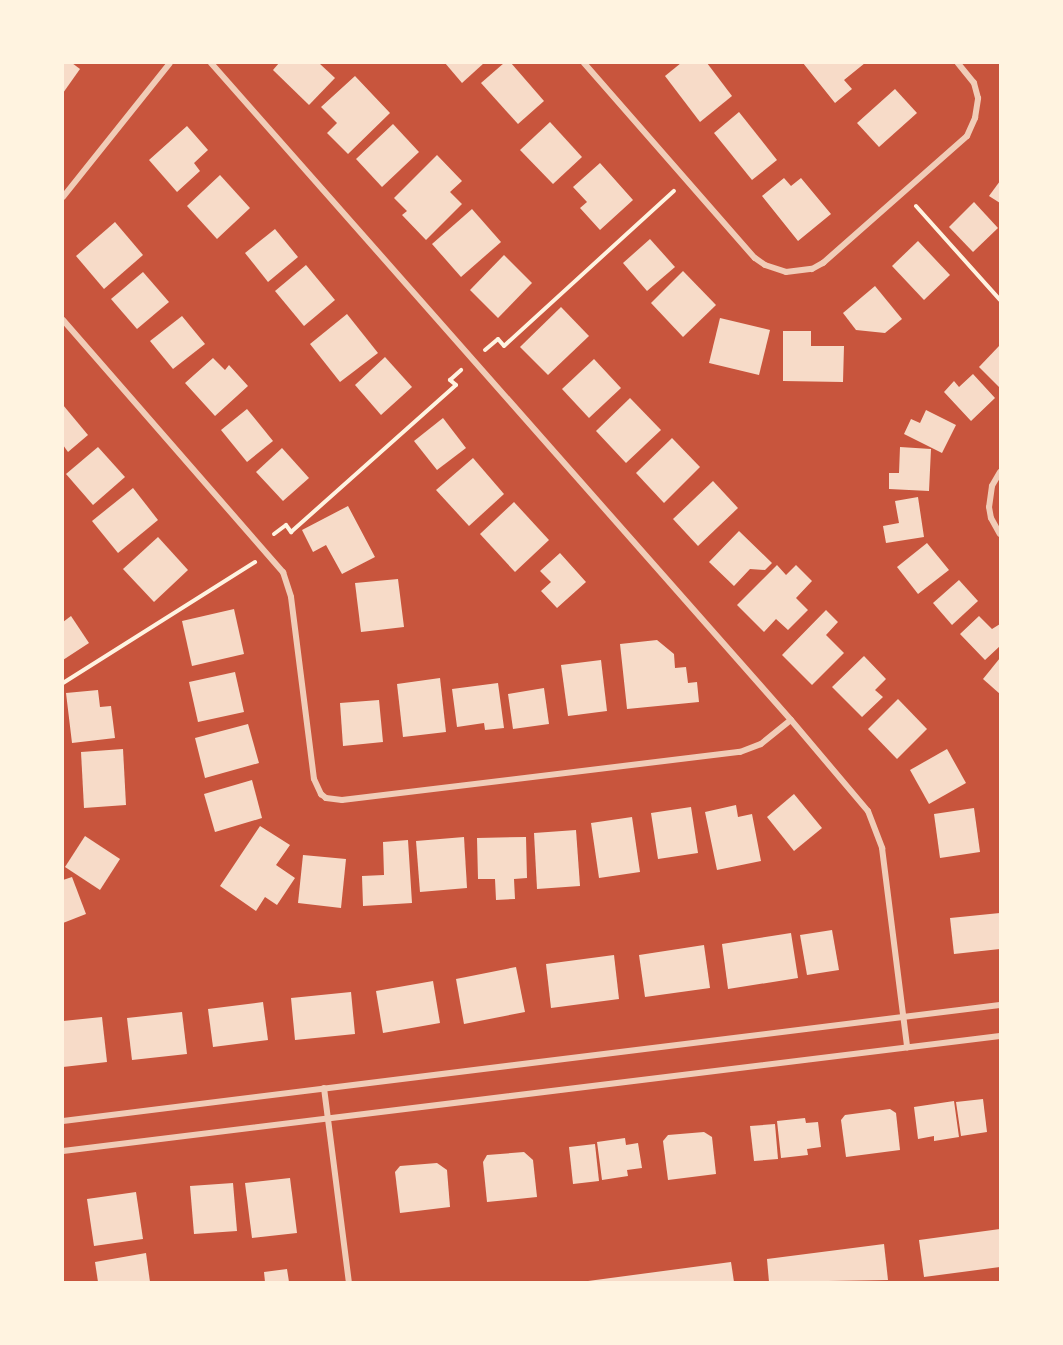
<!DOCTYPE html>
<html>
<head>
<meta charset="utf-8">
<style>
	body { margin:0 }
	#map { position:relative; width:1063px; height:1345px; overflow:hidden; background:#c8553d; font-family:"Asap Condensed",sans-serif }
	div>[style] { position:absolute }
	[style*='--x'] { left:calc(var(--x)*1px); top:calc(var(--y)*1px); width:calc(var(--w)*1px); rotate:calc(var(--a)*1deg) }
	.building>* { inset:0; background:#f7dbc8 }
	.path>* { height:4px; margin:-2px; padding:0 2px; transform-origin:2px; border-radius:2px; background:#fff3e0 }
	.minor>* { height:6px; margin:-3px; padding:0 3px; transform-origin:3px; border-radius:3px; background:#f1ccb7 }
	span { translate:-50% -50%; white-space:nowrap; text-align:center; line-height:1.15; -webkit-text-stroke:5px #fff3e0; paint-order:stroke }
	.frame { position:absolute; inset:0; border:64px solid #fff3e0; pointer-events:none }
</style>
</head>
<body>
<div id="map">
	<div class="building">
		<div style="clip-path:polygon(63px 63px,72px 63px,80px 69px,63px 93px)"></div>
		<div style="clip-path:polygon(279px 63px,319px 63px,335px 78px,309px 105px,273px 70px)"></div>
		<div style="clip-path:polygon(445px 63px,484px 63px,462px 83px)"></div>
		<div style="clip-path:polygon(504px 63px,511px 63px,544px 101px,518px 124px,481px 83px)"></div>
		<div style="clip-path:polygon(681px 63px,707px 63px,732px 96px,700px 122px,665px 76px)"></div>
		<div style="clip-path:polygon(803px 63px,865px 63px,844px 80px,852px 89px,835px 103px)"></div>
		<div style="clip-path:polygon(355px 76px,390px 113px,348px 154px,327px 133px,337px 123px,321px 107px)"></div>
		<div style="clip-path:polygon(895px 89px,917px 113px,879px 147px,857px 123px)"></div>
		<div style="clip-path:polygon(739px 112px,777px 160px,752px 180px,714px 133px)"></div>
		<div style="clip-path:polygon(550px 122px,582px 157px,553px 184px,520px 150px)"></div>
		<div style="clip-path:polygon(393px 124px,419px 152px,382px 187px,356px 159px)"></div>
		<div style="clip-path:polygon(187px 126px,208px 150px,194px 163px,200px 171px,177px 192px,149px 160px)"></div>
		<div style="clip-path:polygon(437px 155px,462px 181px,450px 192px,462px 204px,426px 240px,402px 215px,407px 211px,394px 198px)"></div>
		<div style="clip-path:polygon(600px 163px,633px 200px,600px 230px,580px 208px,587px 202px,573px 187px)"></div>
		<div style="clip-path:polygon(220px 175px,250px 208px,217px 239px,187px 206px)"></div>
		<div style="clip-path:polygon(784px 178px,791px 186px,801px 178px,831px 214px,798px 241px,762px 196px)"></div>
		<div style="clip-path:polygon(1000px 181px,1000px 203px,989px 196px)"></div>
		<div style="clip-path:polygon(974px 202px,998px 228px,973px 252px,949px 227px)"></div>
		<div style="clip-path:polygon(472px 209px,501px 242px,461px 277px,432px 244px)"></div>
		<div style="clip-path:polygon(115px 222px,143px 255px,104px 289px,76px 256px)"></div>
		<div style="clip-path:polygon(275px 229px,298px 257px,268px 282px,245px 253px)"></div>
		<div style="clip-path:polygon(650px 239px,675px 267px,647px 291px,623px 263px)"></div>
		<div style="clip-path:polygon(918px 241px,950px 275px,924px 300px,892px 266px)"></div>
		<div style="clip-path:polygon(504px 255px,532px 283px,498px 318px,470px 290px)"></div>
		<div style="clip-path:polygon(306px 265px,335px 300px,304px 326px,275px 291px)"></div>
		<div style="clip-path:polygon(683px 271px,716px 305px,683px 337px,651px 303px)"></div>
		<div style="clip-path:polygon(143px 272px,169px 302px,137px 329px,111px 299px)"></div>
		<div style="clip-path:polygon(875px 286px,902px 319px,885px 333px,856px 330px,843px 313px)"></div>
		<div style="clip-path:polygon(561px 307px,589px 336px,548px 375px,520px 347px)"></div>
		<div style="clip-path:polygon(347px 314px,378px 353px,340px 382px,310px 344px)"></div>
		<div style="clip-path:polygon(182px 316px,205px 344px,173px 369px,150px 341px)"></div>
		<div style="clip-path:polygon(720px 318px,770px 330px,759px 375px,709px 363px)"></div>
		<div style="clip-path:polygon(783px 331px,811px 331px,811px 346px,844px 346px,843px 382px,783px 381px)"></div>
		<div style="clip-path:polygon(1000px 345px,1000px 388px,979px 367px)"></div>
		<div style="clip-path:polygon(385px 357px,412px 387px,381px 415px,355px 385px)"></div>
		<div style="clip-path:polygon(213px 358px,225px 370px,229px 365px,248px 386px,215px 416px,185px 383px)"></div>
		<div style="clip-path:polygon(594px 359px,621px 388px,589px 418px,562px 389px)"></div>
		<div style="clip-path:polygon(973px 374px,995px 398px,971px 421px,944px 392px,954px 381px,959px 387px)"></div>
		<div style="clip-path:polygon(630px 398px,661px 430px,626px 463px,596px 431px)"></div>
		<div style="clip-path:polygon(63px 405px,88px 435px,68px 452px,63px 445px)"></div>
		<div style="clip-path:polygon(247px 409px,273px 441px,247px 462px,221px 430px)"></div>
		<div style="clip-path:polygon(926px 410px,956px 425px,942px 453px,904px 434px,911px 419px,920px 423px)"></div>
		<div style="clip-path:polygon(443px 418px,466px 448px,437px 470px,414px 441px)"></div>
		<div style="clip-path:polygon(672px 438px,700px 467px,664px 503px,636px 473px)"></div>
		<div style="clip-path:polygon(98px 447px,125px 477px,93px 505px,66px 474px)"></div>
		<div style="clip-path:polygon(900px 447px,931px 449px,929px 491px,889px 489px,889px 473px,899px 473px)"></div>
		<div style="clip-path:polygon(282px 448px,309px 478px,283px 501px,256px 472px)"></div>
		<div style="clip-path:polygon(473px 458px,504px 494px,469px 526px,436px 490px)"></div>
		<div style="clip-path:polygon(713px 481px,738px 508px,698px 546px,673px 519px)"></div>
		<div style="clip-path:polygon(133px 488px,158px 520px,118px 553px,92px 521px)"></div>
		<div style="clip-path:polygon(918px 497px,924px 537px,886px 543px,883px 526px,899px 523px,895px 501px)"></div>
		<div style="clip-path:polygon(514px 502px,549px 540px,515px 572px,480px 534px)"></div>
		<div style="clip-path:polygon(348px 506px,375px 557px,342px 574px,326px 545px,313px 552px,302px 530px)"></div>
		<div style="clip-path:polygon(739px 531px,772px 563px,765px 570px,750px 569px,734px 586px,709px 562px)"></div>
		<div style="clip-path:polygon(158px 537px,188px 570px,154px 602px,123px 569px)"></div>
		<div style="clip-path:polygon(927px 543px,949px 570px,918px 594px,897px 567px)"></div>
		<div style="clip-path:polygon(560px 553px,586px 582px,557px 608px,541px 591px,551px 582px,540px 571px)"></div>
		<div style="clip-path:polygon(777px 565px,786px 575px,796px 565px,812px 581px,796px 598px,808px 610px,788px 630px,776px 619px,764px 632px,737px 605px)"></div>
		<div style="clip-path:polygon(398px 579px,404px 627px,361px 632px,355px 583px)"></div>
		<div style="clip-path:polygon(959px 580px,978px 601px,952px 625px,933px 603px)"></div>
		<div style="clip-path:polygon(234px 609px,244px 654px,192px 666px,182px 621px)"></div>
		<div style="clip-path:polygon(826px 610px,838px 622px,826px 635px,844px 653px,812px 685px,782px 655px)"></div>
		<div style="clip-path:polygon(71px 616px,89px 643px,63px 660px,63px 622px)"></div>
		<div style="clip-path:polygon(979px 616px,992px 629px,1000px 624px,1000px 646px,985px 660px,960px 634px)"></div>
		<div style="clip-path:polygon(657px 640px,674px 654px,675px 668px,686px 667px,688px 683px,697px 682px,699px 702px,627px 709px,620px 644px)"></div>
		<div style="clip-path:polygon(864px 656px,886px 679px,875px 690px,883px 697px,862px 717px,832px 687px)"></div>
		<div style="clip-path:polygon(1000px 658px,1000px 694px,983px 679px)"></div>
		<div style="clip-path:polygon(601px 660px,607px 711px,568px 716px,561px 665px)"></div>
		<div style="clip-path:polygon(235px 672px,244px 712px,198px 722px,189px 682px)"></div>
		<div style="clip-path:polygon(440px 678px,446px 732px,403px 737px,397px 684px)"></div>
		<div style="clip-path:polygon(498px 683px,504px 728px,485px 730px,484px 723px,457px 727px,452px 689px)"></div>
		<div style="clip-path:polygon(544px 688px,549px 724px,513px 729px,508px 694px)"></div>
		<div style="clip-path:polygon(98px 690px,100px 707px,111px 706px,115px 738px,72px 743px,66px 693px)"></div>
		<div style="clip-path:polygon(898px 699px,927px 729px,897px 759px,868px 729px)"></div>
		<div style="clip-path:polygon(379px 700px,383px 742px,343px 746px,340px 703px)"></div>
		<div style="clip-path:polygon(248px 724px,259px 763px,205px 778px,195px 738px)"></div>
		<div style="clip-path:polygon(123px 749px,126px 805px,84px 808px,81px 752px)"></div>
		<div style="clip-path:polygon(947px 749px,966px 783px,929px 804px,910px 770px)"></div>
		<div style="clip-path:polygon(252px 780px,262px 818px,215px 832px,204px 794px)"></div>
		<div style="clip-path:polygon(794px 794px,822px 828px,794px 851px,767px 817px)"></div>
		<div style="clip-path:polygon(736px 805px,738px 817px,752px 814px,761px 861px,717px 870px,705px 812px)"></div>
		<div style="clip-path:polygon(691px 807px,698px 853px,658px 859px,651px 813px)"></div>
		<div style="clip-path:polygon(974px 808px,980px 852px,940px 858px,934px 814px)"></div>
		<div style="clip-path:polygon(632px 817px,640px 872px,599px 878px,591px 823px)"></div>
		<div style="clip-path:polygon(260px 826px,290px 845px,276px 865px,295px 878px,277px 905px,265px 897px,256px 911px,220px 886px)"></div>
		<div style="clip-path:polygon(576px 830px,580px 886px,537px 889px,534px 833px)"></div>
		<div style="clip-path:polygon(85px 836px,120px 859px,100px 890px,65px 867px)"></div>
		<div style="clip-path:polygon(464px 837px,467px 888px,420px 892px,416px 841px)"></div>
		<div style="clip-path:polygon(526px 837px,527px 878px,514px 879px,515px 899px,496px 900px,495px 879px,478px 879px,477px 838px)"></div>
		<div style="clip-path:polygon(408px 840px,412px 903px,363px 906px,362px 876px,384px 875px,383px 842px)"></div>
		<div style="clip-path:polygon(303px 855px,346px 859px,341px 908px,298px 903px)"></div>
		<div style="clip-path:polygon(72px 877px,86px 914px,63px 923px,63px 880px)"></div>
		<div style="clip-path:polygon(1000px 913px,1000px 949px,954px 954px,950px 918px)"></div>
		<div style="clip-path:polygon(832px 930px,839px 970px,807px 975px,800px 935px)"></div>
		<div style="clip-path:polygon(791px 933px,798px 978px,728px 989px,722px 944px)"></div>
		<div style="clip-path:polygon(704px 945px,710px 988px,645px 997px,639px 955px)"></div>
		<div style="clip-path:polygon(614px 955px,619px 999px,551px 1008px,546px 964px)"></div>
		<div style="clip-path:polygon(516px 967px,525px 1012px,464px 1024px,456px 979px)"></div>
		<div style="clip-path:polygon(433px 981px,440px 1023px,383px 1033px,376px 991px)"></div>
		<div style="clip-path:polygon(351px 992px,355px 1034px,295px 1040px,291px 998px)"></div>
		<div style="clip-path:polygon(263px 1002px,268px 1040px,213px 1047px,208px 1009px)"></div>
		<div style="clip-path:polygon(182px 1012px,187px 1054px,132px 1060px,127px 1018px)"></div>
		<div style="clip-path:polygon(102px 1017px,107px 1062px,63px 1067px,63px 1021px)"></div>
		<div style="clip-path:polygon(983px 1099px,987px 1132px,961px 1136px,956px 1102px)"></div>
		<div style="clip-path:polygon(954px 1101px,959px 1137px,934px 1141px,934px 1136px,918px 1139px,914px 1107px)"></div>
		<div style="clip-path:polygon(890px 1109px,896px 1113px,900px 1150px,846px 1157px,841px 1120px,845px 1115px)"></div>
		<div style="clip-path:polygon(805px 1118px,806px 1123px,818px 1122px,821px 1147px,807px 1149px,808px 1155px,781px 1158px,777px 1121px)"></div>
		<div style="clip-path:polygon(775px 1124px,778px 1159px,754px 1161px,750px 1126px)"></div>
		<div style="clip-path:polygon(704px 1132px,712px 1137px,716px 1174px,668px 1180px,663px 1141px,668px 1135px)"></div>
		<div style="clip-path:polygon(625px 1138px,626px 1145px,638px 1143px,642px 1168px,627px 1170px,628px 1176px,602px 1180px,597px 1142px)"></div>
		<div style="clip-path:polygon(595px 1144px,599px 1181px,573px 1184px,569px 1147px)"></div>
		<div style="clip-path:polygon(524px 1152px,533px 1160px,537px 1197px,487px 1202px,483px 1162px,487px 1155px)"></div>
		<div style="clip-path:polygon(437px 1163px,447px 1170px,450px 1207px,400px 1213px,395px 1172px,400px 1166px)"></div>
		<div style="clip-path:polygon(290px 1178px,297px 1233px,252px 1238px,245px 1183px)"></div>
		<div style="clip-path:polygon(233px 1183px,237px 1231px,194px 1234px,190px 1186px)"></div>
		<div style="clip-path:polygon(136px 1192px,143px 1239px,94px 1246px,87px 1199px)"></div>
		<div style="clip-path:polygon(1000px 1229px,1000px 1267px,924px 1277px,919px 1240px)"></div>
		<div style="clip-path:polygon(884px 1244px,888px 1280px,769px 1282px,767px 1259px)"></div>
		<div style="clip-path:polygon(146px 1253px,150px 1282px,98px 1282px,95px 1262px)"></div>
		<div style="clip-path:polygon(731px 1262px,734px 1282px,588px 1282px,588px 1281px)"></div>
		<div style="clip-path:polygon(287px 1269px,289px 1282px,265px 1282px,264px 1272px)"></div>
	</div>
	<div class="path">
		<div style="--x:916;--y:206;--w:126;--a:48.2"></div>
		<div style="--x:485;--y:350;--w:17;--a:-40"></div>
		<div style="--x:498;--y:339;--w:9;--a:49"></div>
		<div style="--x:504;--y:346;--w:230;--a:-42.4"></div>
		<div style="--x:274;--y:534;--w:15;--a:-37"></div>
		<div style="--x:286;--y:525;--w:9;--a:54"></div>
		<div style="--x:291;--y:532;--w:221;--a:-41.7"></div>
		<div style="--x:456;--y:385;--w:8;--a:-140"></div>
		<div style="--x:450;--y:380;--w:15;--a:-42"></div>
		<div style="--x:63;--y:683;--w:227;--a:-32.2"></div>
	</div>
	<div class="minor">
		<div style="--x:211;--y:63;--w:876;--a:48.56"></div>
		<div style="--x:791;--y:720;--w:119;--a:49.8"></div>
		<div style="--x:868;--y:811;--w:40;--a:69"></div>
		<div style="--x:882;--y:848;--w:201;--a:82.8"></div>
		<div style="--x:584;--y:63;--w:259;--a:48.8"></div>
		<div style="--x:755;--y:258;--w:12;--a:35"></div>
		<div style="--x:765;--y:265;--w:22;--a:18"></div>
		<div style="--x:786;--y:272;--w:26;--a:-7"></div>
		<div style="--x:812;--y:269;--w:13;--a:-29"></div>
		<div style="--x:823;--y:263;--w:192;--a:-41.4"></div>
		<div style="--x:967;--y:136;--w:20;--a:-66"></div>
		<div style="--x:975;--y:118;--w:20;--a:-81"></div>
		<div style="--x:978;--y:98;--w:16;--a:-105"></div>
		<div style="--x:974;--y:83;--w:26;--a:-129"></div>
		<div style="--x:63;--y:197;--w:171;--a:-51.4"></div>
		<div style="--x:63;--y:320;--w:335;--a:48.9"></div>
		<div style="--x:283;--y:572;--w:26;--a:72"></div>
		<div style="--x:291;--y:597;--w:183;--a:82.8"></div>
		<div style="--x:314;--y:779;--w:17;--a:65"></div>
		<div style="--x:321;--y:794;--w:6;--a:39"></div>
		<div style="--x:326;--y:798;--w:16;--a:7"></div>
		<div style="--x:342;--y:800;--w:401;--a:-6.9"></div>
		<div style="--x:740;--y:752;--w:22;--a:-21"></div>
		<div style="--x:761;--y:744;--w:38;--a:-39"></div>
		<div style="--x:1000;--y:472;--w:16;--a:120"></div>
		<div style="--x:992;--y:486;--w:21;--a:98"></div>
		<div style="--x:989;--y:507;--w:11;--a:80"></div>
		<div style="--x:991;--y:518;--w:18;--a:61"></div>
		<div style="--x:324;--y:1088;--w:196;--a:82.7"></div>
		<div style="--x:63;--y:1121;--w:944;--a:-7.06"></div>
		<div style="--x:63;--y:1151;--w:944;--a:-7"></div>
	</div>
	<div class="frame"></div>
</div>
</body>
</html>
